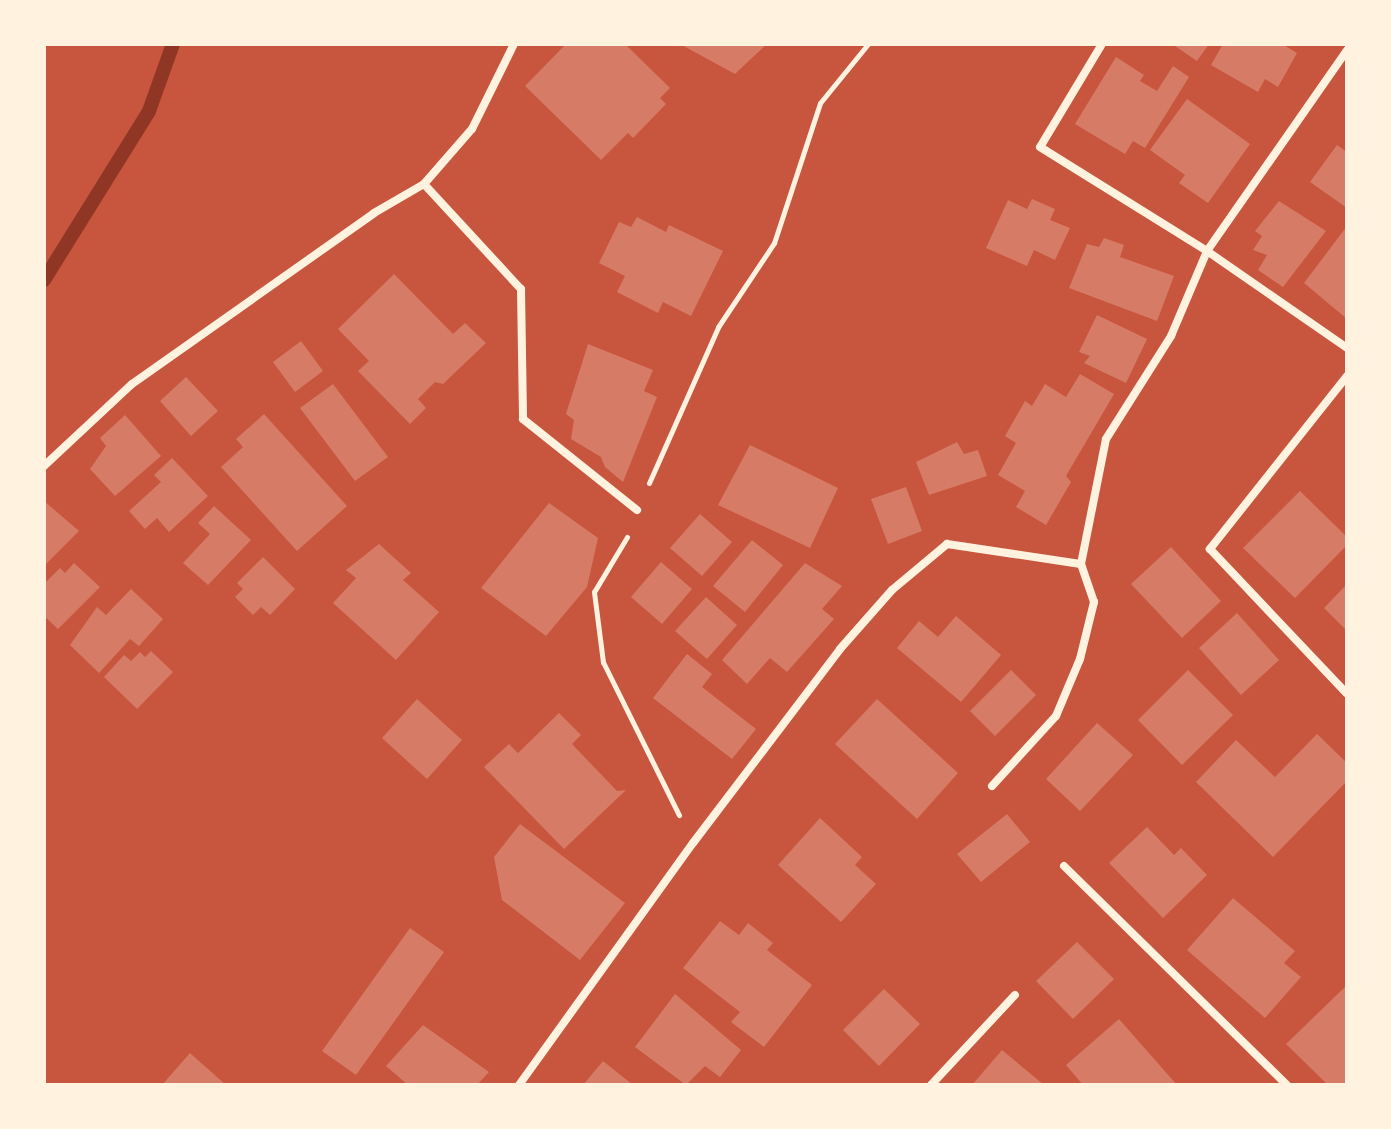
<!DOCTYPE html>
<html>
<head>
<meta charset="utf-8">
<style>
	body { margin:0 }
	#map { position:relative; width:1391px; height:1129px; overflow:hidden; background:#c8553d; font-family:"Fira Sans Condensed",sans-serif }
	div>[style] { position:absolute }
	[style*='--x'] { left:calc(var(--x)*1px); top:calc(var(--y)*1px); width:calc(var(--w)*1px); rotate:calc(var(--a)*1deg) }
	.stream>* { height:14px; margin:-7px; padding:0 7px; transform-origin:7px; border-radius:7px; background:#8f3625 }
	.building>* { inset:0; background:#d67c66 }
	.path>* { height:5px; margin:-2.5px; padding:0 2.5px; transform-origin:2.5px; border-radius:2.5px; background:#fff3e0 }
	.minor>* { height:8px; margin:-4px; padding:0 4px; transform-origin:4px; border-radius:4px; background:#fff3e0 }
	span { translate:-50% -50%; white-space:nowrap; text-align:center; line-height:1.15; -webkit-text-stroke:8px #fff3e0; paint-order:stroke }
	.frame { position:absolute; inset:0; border:46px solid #fff3e0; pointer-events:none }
</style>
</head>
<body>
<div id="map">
	<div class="stream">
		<div style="--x:44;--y:280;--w:199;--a:-58.1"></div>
		<div style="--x:149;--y:111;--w:71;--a:-70.3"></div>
	</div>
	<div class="building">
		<div style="clip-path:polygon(566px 44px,625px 44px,670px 88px,660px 98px,666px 104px,633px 138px,628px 133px,601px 160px,525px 86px)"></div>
		<div style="clip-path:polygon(680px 44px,767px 44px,735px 74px)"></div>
		<div style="clip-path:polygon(1172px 44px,1209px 44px,1197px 61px)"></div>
		<div style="clip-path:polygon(1223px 44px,1282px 44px,1297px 53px,1278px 87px,1265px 79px,1258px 92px,1211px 65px)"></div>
		<div style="clip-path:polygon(1116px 57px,1144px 75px,1140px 81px,1157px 91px,1173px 66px,1189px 77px,1145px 148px,1133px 141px,1125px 154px,1075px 124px)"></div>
		<div style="clip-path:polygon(1187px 99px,1250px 144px,1208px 203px,1179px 183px,1185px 175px,1150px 150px)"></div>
		<div style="clip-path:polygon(1337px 145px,1347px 152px,1347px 208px,1310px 182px)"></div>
		<div style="clip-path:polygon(1032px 199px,1055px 209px,1050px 220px,1070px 228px,1055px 260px,1034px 250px,1027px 266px,986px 248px,1008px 200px,1027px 209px)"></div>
		<div style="clip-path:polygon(1279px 201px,1326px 231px,1283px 287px,1258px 270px,1267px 255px,1253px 250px,1262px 236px,1255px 231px)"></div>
		<div style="clip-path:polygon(637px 217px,666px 232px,669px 225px,723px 251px,691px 316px,663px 302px,658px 313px,617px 292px,625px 276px,599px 263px,619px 222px,631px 227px)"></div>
		<div style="clip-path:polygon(1347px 226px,1347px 319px,1304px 283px)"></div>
		<div style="clip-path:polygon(1104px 238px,1124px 245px,1120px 257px,1174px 276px,1157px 321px,1069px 288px,1087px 244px,1099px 247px)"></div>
		<div style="clip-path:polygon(394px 274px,453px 334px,465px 323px,486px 343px,443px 384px,435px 382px,418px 399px,426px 408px,410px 424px,358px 371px,369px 361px,338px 329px)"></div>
		<div style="clip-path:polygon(1097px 315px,1147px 339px,1126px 383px,1084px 363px,1090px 356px,1079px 352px)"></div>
		<div style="clip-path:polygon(301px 341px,323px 371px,295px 392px,273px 362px)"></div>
		<div style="clip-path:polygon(588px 344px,653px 370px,644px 391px,657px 397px,623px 482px,605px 467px,601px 457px,571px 439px,574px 420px,566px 414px)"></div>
		<div style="clip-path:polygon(1080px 374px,1114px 394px,1066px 476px,1071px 482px,1046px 525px,1016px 507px,1025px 491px,998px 475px,1016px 443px,1005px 436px,1025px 401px,1032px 406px,1045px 384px,1066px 397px)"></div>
		<div style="clip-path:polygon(186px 377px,218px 411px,191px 436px,160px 401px)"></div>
		<div style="clip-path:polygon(333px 384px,388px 457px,355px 481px,300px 408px)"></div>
		<div style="clip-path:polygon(264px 414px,347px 506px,297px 551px,221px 467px,243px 447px,236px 439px)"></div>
		<div style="clip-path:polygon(125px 415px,161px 456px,115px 496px,90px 469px,106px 446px,100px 438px)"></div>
		<div style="clip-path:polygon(957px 442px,964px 454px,978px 450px,987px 476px,929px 495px,916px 462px)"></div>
		<div style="clip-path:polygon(750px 445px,838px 488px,810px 548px,718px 505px)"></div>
		<div style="clip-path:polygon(172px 458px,208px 496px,169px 532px,157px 518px,145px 529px,129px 511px,161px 482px,154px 475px)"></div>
		<div style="clip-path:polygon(906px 487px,922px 531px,888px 544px,871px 499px)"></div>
		<div style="clip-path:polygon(1300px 491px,1347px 537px,1347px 545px,1295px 598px,1243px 548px)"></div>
		<div style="clip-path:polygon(44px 501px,79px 531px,44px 566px)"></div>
		<div style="clip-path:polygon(549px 503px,598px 538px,587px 587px,546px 636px,481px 588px)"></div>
		<div style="clip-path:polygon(214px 506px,251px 540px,208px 585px,183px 563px,210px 534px,198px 523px)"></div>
		<div style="clip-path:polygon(700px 514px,732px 542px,702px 576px,670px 548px)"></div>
		<div style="clip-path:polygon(752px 540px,783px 565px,745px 612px,713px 586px)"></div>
		<div style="clip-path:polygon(379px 544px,411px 573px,403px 580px,439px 612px,396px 660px,333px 603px,356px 578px,346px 570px)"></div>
		<div style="clip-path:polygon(1171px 547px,1221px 601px,1182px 638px,1131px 584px)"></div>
		<div style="clip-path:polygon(263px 557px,295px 589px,270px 615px,261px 607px,253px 615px,235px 597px,243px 589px,237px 583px)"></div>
		<div style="clip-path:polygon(661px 562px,692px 589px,662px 624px,631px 597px)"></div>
		<div style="clip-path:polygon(74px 563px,100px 587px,58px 629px,44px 616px,44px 584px,60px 568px,65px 573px)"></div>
		<div style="clip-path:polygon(805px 563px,842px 586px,822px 609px,834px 619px,787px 672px,770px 658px,747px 684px,722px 660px)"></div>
		<div style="clip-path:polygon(1347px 584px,1347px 631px,1324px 608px)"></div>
		<div style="clip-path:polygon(131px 589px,163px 619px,139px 646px,130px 639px,99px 673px,70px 645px,97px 607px,106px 615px)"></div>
		<div style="clip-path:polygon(706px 597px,737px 625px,707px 659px,675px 631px)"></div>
		<div style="clip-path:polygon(1237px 613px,1279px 660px,1241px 695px,1199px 648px)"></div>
		<div style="clip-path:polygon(956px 616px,1001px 655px,961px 702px,897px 648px,919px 621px,938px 637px)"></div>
		<div style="clip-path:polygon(151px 651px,173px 672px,137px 709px,104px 677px,124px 655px,131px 661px,140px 652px,145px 657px)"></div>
		<div style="clip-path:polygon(687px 654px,712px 674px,702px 687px,756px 729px,732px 759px,653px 698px)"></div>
		<div style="clip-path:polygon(1011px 670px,1036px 695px,995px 736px,970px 711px)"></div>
		<div style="clip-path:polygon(1188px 670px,1233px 715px,1182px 765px,1138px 720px)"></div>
		<div style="clip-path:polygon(417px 699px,462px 740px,427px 779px,382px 738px)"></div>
		<div style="clip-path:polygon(877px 699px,958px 773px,917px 819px,835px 744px)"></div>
		<div style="clip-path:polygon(559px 713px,581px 735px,572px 744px,617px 791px,626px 790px,564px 849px,484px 767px,509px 744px,518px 753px)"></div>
		<div style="clip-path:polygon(1097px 723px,1133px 755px,1080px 811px,1046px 779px)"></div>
		<div style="clip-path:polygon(1317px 734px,1347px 763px,1347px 781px,1273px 857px,1196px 782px,1236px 740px,1275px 777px)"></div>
		<div style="clip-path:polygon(1007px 814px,1030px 842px,981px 882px,957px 854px)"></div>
		<div style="clip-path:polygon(820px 818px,862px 857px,855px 865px,876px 884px,841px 922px,778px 865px)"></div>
		<div style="clip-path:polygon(520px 824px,625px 903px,580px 960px,502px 900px,494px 857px)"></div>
		<div style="clip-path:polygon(1147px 827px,1174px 855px,1181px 848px,1207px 875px,1163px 918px,1109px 863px)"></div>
		<div style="clip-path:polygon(1233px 898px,1295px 951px,1284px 963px,1301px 977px,1265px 1018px,1187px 950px)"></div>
		<div style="clip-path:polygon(720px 921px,739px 935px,748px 923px,773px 943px,767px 950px,812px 985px,764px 1047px,731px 1022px,740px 1012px,683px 968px)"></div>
		<div style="clip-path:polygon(410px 928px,444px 952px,356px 1075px,322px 1051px)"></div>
		<div style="clip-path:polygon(1077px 942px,1114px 979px,1073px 1019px,1036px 981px)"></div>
		<div style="clip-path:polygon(1347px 985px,1347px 1085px,1328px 1085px,1286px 1044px)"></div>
		<div style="clip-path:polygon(884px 989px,920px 1024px,879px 1066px,843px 1030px)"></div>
		<div style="clip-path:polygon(675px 994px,741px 1050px,720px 1077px,705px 1066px,686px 1085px,635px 1047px)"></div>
		<div style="clip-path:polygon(1119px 1019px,1177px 1085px,1083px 1085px,1066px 1065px)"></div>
		<div style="clip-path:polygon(423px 1025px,489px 1072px,477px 1085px,408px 1085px,386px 1066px)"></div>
		<div style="clip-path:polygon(1002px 1050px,1044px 1085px,972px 1085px)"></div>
		<div style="clip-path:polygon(190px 1053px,226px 1085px,162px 1085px)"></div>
		<div style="clip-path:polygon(603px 1061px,633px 1085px,583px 1085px)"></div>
	</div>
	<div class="path">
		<div style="--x:649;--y:483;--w:171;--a:-66.1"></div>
		<div style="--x:718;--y:327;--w:101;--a:-56.3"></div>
		<div style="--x:774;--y:243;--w:147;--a:-71.8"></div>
		<div style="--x:820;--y:103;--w:76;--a:-50.9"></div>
		<div style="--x:627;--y:537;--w:64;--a:121"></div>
		<div style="--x:594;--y:592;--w:71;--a:82.7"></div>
		<div style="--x:603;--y:662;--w:171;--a:63.6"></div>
	</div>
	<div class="minor">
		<div style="--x:1102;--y:44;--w:120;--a:121"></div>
		<div style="--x:1040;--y:147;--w:197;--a:31.9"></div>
		<div style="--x:1207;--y:251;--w:170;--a:34.7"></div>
		<div style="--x:424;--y:184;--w:143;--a:47.3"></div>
		<div style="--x:521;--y:289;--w:130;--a:89.1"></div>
		<div style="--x:523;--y:419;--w:146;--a:38.6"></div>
		<div style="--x:1347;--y:376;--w:221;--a:128.4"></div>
		<div style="--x:1210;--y:549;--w:199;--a:46.6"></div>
		<div style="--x:44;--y:466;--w:120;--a:-43"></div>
		<div style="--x:132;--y:384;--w:296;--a:-35.2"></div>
		<div style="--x:374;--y:213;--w:58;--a:-30.1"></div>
		<div style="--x:424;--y:184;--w:73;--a:-48.9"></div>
		<div style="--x:472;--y:129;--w:95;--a:-63.7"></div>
		<div style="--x:992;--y:786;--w:95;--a:-47.6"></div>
		<div style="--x:1056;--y:716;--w:62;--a:-67.2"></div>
		<div style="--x:1080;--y:659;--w:59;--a:-76.2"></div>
		<div style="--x:1094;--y:602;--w:40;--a:-108.9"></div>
		<div style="--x:1081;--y:564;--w:127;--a:-78.7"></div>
		<div style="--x:1106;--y:439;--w:122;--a:-57.7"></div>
		<div style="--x:1171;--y:336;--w:92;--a:-67"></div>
		<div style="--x:1207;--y:251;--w:245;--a:-55.1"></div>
		<div style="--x:1064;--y:866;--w:313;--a:44.5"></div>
		<div style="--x:519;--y:1085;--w:298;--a:-54.3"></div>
		<div style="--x:693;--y:843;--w:243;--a:-52.8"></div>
		<div style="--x:840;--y:649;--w:79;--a:-48.6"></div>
		<div style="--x:892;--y:590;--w:72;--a:-39.9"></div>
		<div style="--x:947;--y:544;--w:135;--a:8.5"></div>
		<div style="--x:931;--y:1085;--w:123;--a:-47"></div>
	</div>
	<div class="frame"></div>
</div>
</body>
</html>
